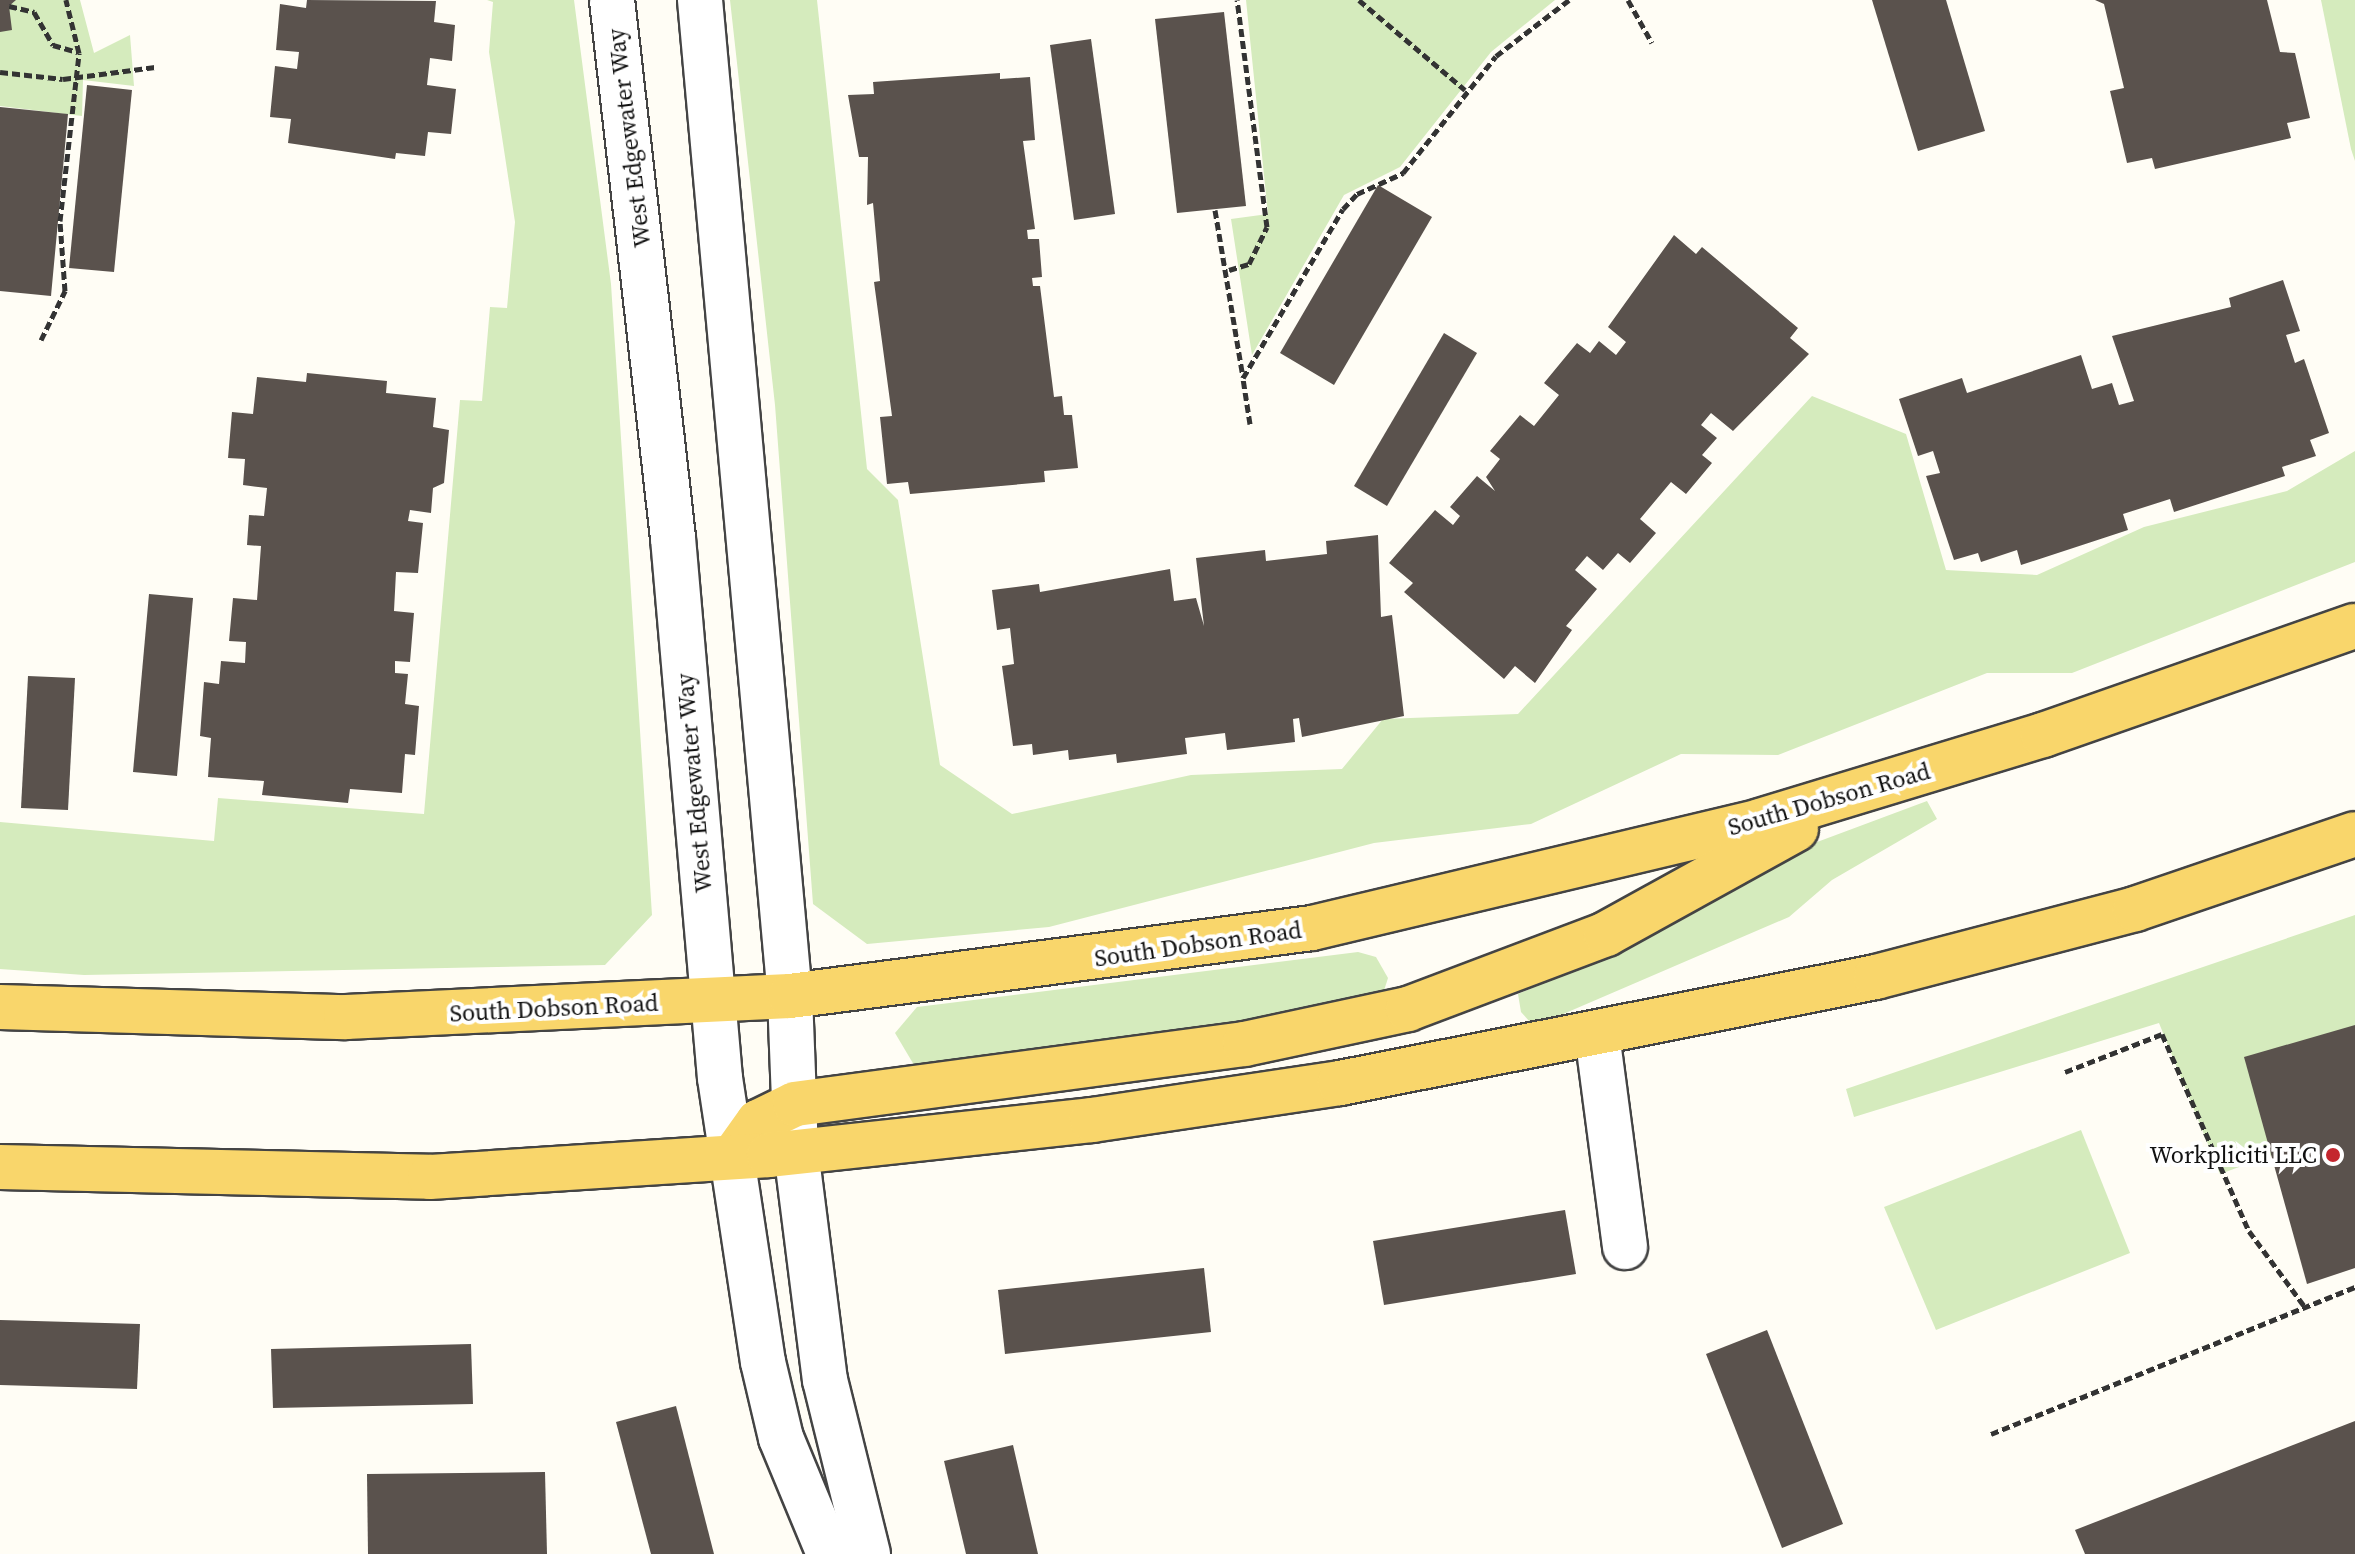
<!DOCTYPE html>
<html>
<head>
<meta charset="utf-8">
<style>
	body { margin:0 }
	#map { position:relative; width:2355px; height:1554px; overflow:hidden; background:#fffdf5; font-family:"Source Serif 4",serif }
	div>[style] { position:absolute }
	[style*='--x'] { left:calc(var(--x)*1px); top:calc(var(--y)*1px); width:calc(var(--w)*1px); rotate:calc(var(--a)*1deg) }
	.green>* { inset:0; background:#d5ebbd }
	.building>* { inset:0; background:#5a524d }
	.path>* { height:5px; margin-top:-2.5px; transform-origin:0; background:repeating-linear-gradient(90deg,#333 0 8px,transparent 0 12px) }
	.roads { filter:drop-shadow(2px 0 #444) drop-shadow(-2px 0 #444) drop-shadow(0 2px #444) drop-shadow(0 -2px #444) }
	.minor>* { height:44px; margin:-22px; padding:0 22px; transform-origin:22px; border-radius:22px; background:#fff }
	.major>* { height:44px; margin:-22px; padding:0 22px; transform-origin:22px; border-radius:22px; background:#f9d66b }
	.dots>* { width:22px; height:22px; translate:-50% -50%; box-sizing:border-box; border:4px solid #fff; border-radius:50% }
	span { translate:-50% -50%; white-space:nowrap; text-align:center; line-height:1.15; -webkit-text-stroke:8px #fff; paint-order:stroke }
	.street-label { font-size:24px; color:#111 }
	.poi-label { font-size:24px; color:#111 }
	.right { translate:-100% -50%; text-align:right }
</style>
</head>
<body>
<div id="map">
	<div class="green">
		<div style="clip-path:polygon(0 0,80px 0,94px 53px,130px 35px,134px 86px,83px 80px,82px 116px,0 106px)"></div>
		<div style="clip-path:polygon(487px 0,574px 0,611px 284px,652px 915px,605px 965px,84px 975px,0 969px,0 822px,214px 841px,218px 798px,424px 814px,460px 400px,482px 401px,490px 307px,507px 308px,515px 222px,489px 52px,493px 2px)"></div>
		<div style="clip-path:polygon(730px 0,817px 0,867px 469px,898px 500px,940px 765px,1012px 814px,1191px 775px,1342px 769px,1383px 719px,1518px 714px,1812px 396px,1906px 434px,1946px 570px,2037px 575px,2144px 527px,2287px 491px,2355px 451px,2355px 562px,2072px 673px,1987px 673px,1778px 755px,1681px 754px,1531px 824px,1374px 843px,1049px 927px,867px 944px,813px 904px,775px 405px)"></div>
		<div style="clip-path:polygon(1246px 0,1555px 0,1491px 52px,1400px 167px,1344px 195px,1252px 355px,1231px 219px,1268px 214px)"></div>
		<div style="clip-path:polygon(2321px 0,2355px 0,2355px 161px,2351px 149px)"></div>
		<div style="clip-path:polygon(1927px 801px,1937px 819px,1832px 880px,1789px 917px,1547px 1021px,1530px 1022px,1521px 1012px,1518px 994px,1654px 935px,1793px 851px)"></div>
		<div style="clip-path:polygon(2355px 915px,2355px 1025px,2272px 1155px,2220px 1174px,2159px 1023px,1854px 1117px,1846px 1089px)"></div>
		<div style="clip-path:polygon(1358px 952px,1376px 957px,1388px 978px,1381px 1000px,1338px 1014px,914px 1065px,895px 1033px,917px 1007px)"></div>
		<div style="clip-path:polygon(2081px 1130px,2130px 1253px,1936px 1330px,1884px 1207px)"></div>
	</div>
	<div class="building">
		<div style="clip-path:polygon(0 0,16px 0,9px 6px,12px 30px,0 32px)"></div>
		<div style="clip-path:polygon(307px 0,436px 1px,434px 22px,455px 25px,452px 61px,430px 58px,427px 85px,456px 89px,451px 134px,428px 132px,425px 156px,396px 153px,395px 159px,288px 143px,291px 119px,270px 117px,275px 66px,297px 69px,299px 52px,276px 50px,280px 4px,306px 8px)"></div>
		<div style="clip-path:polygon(1872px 0,1946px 0,1985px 131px,1918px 151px)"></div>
		<div style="clip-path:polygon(2095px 0,2267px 0,2280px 52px,2295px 53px,2310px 118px,2287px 123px,2291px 138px,2155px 169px,2152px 158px,2127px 163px,2110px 91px,2124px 88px,2104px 4px)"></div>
		<div style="clip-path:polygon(1224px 12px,1246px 206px,1177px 213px,1155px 19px)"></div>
		<div style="clip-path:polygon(1091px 39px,1115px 214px,1074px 220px,1050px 45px)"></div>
		<div style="clip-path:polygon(1000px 73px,1000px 79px,1030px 77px,1035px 140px,1023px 141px,1035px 229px,1027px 230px,1028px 239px,1039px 239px,1042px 277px,1032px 278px,1033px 286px,1040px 286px,1054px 397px,1062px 396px,1064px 415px,1072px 415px,1078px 468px,1044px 471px,1045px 482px,910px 494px,908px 482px,887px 484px,880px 417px,892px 416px,874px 282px,880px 281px,873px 203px,867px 205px,868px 157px,859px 157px,848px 95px,874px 94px,873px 82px)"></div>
		<div style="clip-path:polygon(87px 85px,132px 90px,114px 272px,69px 268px)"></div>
		<div style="clip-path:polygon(0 107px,68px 114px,51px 296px,0 291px)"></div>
		<div style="clip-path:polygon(1378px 185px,1432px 217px,1334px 385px,1280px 353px)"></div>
		<div style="clip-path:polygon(1674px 235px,1696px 254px,1702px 247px,1798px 328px,1790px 338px,1809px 354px,1733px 431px,1711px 413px,1701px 425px,1717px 438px,1702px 455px,1712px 463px,1686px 494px,1671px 482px,1640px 519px,1656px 533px,1630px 563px,1618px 553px,1603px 570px,1587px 556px,1575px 570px,1597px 589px,1566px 626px,1572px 630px,1535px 683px,1515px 666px,1504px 679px,1404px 592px,1413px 583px,1389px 563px,1435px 510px,1453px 525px,1460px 516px,1450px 507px,1477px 476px,1495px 491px,1486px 477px,1500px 459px,1490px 451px,1520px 415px,1534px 426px,1559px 395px,1544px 383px,1577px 343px,1590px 353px,1599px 341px,1616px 355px,1626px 342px,1608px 327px)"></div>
		<div style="clip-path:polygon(2283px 280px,2300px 331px,2286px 335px,2295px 363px,2304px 359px,2329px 433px,2310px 440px,2316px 456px,2282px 467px,2285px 476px,2174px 512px,2170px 499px,2123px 514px,2128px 530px,2021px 565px,2017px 550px,1981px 562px,1978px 553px,1954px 560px,1926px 476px,1940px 473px,1933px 451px,1918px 456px,1899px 399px,1962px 378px,1967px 393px,2081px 355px,2092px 389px,2112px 383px,2119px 405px,2134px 401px,2112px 336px,2231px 307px,2229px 298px)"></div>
		<div style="clip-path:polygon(1444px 333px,1477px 353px,1387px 506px,1354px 486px)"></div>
		<div style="clip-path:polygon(307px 373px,387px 381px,386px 393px,436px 398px,433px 427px,449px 430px,444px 483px,433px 488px,431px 513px,410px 510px,408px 521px,423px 523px,418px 573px,396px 572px,394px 611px,414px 613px,410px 662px,395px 661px,395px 673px,408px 674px,405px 704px,419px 706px,415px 755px,405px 754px,402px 793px,350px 789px,348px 803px,262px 795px,264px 781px,208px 777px,211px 738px,200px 736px,204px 682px,219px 684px,221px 661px,245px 663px,246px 642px,229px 641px,233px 598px,257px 600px,261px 546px,247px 545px,249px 515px,264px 516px,267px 488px,243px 485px,245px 459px,228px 458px,232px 412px,253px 414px,257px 377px,306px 382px)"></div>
		<div style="clip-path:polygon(1378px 535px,1381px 617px,1392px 615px,1404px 716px,1302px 737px,1299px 718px,1293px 719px,1295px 742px,1227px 750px,1225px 733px,1185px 738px,1187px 754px,1117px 763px,1116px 754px,1069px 760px,1068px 750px,1033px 755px,1032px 744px,1013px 746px,1002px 666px,1014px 664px,1010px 628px,997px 630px,992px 590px,1039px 584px,1040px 592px,1170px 569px,1174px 601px,1196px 598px,1204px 626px,1196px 558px,1265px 550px,1266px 561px,1327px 554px,1326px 541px)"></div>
		<div style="clip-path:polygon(149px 594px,193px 598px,177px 776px,133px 772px)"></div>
		<div style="clip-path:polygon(28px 676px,75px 678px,68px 810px,21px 808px)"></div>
		<div style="clip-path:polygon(2355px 1025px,2355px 1268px,2307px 1284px,2244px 1057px)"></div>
		<div style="clip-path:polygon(1565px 1210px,1576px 1274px,1384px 1305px,1373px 1241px)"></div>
		<div style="clip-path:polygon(1204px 1268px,1211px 1332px,1005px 1354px,998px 1290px)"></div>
		<div style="clip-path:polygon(0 1320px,140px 1324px,137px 1389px,0 1385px)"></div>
		<div style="clip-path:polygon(1767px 1330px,1843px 1524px,1782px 1548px,1706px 1354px)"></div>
		<div style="clip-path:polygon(471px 1344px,473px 1404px,273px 1408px,271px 1349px)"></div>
		<div style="clip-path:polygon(676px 1406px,714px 1554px,651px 1554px,616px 1422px)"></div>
		<div style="clip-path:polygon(2355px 1421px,2355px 1554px,2085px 1554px,2075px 1530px)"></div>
		<div style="clip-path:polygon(1013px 1445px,1038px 1554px,966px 1554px,944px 1461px)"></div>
		<div style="clip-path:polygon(545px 1472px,547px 1554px,368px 1554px,367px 1474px)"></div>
	</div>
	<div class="path">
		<div style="--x:1359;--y:0;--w:139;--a:40.3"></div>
		<div style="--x:1628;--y:0;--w:49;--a:60.8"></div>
		<div style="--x:9;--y:6;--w:26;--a:13"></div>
		<div style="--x:34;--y:12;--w:38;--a:60"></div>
		<div style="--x:53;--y:45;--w:26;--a:16"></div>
		<div style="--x:0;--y:72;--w:63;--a:6.3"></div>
		<div style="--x:63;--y:79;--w:93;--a:-7.4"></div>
		<div style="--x:1215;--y:210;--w:169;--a:80.5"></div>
		<div style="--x:1229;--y:270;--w:21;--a:-17"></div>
		<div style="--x:1249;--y:264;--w:41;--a:-64.1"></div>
		<div style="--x:1267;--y:227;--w:229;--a:-97.5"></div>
		<div style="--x:41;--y:340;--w:55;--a:-63.9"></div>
		<div style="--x:65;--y:291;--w:70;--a:-94.1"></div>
		<div style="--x:60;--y:221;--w:169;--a:-83.5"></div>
		<div style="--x:79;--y:53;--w:55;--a:-103.8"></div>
		<div style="--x:1250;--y:424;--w:47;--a:-98.7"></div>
		<div style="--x:1243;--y:378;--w:196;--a:-59.4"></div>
		<div style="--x:1343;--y:209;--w:21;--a:-47"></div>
		<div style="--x:1357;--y:194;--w:51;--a:-24.5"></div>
		<div style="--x:1403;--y:173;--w:149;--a:-51.5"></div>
		<div style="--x:1496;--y:56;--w:92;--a:-37.5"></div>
		<div style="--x:2065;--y:1072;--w:104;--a:-21.4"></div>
		<div style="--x:2162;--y:1034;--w:215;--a:66.2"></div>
		<div style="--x:2249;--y:1231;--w:94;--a:53.6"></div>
		<div style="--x:1991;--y:1434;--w:393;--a:-22"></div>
	</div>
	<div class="roads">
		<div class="minor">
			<div style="--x:612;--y:0;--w:541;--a:83.53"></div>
			<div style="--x:673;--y:538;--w:542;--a:85.03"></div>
			<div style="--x:720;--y:1078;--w:287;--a:81.4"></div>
			<div style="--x:763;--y:1362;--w:78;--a:76.7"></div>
			<div style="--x:781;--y:1438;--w:126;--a:67.5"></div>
			<div style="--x:700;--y:0;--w:1000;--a:84.84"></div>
			<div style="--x:790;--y:996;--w:155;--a:87.8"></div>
			<div style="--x:796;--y:1151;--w:231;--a:82.8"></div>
			<div style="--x:825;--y:1380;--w:179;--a:76.1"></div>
			<div style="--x:1597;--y:1034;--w:215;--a:82.5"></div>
		</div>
		<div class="major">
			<div style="--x:0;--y:1007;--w:346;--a:1.7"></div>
			<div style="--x:346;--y:1017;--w:444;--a:-2.7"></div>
			<div style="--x:790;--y:996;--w:526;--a:-7.42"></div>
			<div style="--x:1312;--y:928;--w:461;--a:-13.4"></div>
			<div style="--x:1760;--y:821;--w:296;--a:-16.9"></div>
			<div style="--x:2043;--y:735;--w:330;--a:-19.3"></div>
			<div style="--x:733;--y:1157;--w:43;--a:-54.5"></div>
			<div style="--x:758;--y:1122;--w:41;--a:-25.9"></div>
			<div style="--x:795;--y:1104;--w:454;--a:-7.6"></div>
			<div style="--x:1245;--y:1044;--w:167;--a:-12.1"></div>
			<div style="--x:1408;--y:1009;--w:212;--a:-20.7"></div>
			<div style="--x:1606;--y:934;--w:217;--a:-28.9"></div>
			<div style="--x:0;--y:1167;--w:430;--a:1.3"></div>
			<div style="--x:430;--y:1177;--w:340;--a:-3.7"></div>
			<div style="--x:769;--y:1155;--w:325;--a:-6.2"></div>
			<div style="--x:1092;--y:1120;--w:251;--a:-8.5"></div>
			<div style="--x:1340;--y:1083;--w:546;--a:-11.19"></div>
			<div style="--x:1876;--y:977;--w:268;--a:-14.7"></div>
			<div style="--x:2135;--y:909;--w:232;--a:-18.8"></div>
		</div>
	</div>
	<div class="dots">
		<div style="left:2333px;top:1155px;background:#c4262e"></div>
	</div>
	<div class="street-label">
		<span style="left:629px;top:138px;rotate:-97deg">West Edgewater Way</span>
		<span style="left:694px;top:783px;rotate:-95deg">West Edgewater Way</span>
		<span style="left:1829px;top:799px;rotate:-16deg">South Dobson Road</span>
		<span style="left:1198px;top:944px;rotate:-8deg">South Dobson Road</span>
		<span style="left:554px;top:1008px;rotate:-3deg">South Dobson Road</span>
	</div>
	<div class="poi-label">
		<span class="right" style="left:2317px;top:1155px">Workpliciti LLC</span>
	</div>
</div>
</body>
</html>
